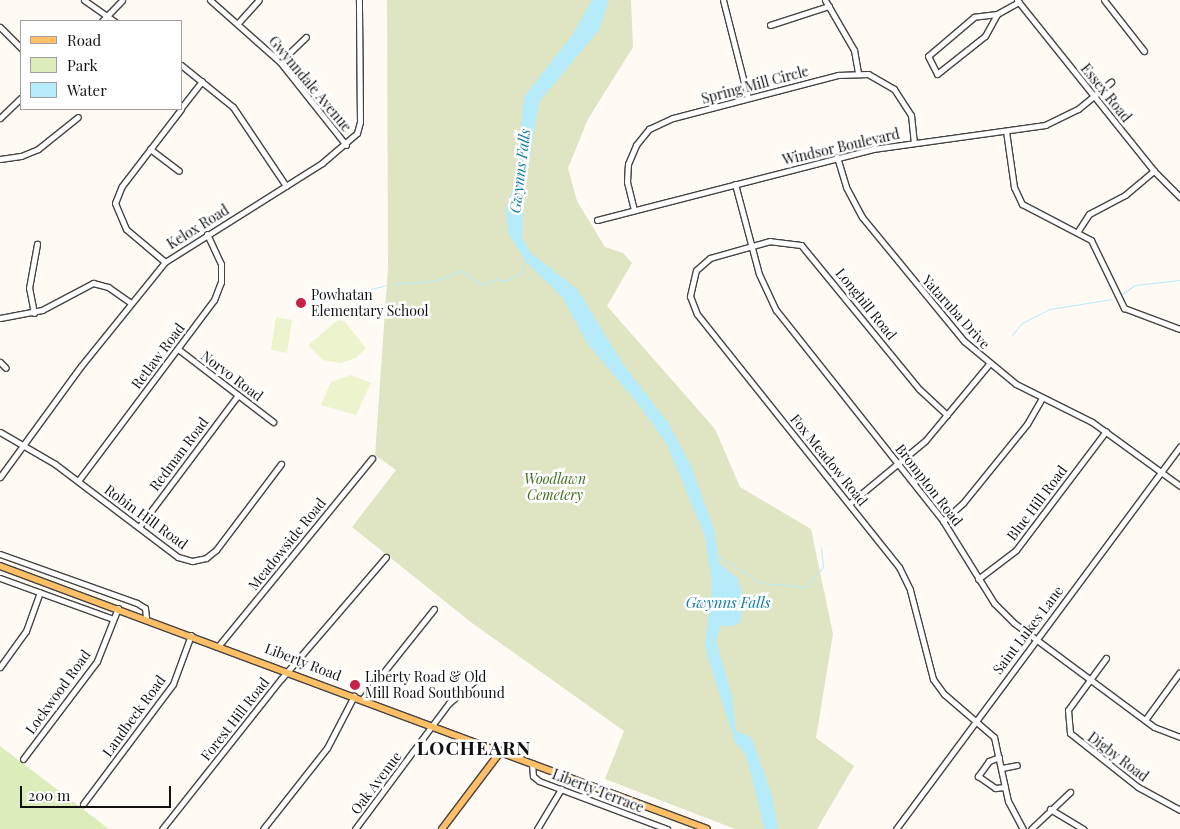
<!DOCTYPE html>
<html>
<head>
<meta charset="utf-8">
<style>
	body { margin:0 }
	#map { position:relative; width:1180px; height:829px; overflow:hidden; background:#fffbf4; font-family:"Playfair Display",serif }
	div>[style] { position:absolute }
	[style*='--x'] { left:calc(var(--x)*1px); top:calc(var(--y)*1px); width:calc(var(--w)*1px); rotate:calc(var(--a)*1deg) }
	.green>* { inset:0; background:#ddecbb }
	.cemetery>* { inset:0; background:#dfe4c3 }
	.pitch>* { inset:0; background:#ecf3cd }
	.water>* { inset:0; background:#b6ebf9 }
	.stream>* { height:1px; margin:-0.5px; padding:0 0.5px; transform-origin:0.5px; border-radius:0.5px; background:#b6ebf9 }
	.roads { filter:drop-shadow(1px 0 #444) drop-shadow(-1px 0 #444) drop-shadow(0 1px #444) drop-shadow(0 -1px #444) }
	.minor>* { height:5px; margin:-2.5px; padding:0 2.5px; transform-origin:2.5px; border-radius:2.5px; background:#fff }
	.major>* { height:6px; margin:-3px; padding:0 3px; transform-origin:3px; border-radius:3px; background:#febf66 }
	.dots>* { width:14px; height:14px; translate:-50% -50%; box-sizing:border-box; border:2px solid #fff; border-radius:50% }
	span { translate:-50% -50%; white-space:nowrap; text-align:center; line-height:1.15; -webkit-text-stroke:5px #fff; paint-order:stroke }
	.street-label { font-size:14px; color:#111 }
	.poi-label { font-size:14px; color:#111 }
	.left { translate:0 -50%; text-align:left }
	.park-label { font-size:14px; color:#3b6d1c; font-style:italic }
	.water-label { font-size:15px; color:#127ca2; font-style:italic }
	.district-label { font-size:19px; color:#111; font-weight:700; letter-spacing:1px }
	.legend { position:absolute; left:20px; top:20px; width:162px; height:90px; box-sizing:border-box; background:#fff; border:1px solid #a0a0a0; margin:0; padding:6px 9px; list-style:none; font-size:15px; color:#111 }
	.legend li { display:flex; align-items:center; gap:10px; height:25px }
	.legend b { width:25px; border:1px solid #a0a0a0 }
	.scale { position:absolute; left:20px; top:786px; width:151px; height:22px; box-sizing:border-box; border:2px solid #111; border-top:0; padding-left:6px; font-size:15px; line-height:18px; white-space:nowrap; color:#111; -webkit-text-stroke:4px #fff; paint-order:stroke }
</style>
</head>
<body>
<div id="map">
	<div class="green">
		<div style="clip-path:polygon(0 746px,109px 829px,0 829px)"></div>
	</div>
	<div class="cemetery">
		<div style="clip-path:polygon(387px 0,631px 0,633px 47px,588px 119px,568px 168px,577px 201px,605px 247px,623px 253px,632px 263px,607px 306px,715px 429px,740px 487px,811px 529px,833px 634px,816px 738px,854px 766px,817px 829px,735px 829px,605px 779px,624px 731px,472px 623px,352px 527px,396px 470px,375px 455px,388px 268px)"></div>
	</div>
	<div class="pitch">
		<div style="clip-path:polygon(276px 317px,292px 320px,287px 353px,271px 350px)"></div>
		<div style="clip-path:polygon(338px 320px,344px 321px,366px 348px,356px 358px,340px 363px,323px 360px,308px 345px)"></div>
		<div style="clip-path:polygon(351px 375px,371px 383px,356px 415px,321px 405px,331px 382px)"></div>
	</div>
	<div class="water">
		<div style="clip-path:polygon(592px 0,609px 0,599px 30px,539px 102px,523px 200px,522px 238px,531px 253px,577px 289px,623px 364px,669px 424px,691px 466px,714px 529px,719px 563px,737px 578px,745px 599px,740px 623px,731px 627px,721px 625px,716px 641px,732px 696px,736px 731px,751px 737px,755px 747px,772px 796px,778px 829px,764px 829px,750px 770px,745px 754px,735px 742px,709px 661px,705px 645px,712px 585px,705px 536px,667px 445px,642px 409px,587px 343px,562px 297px,526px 262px,508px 233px,506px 207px,515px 183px,524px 97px,573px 34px)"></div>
	</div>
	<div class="stream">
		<div style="--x:393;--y:284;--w:41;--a:-4.2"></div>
		<div style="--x:434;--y:281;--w:30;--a:-20"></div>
		<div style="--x:462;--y:271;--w:24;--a:35"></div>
		<div style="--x:482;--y:285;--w:16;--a:-22"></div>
		<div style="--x:497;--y:279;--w:10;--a:11"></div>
		<div style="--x:507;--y:281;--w:17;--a:-31"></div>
		<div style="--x:522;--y:272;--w:13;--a:-77"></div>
		<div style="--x:371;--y:289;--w:16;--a:-14"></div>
		<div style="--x:1121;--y:295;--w:17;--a:-36"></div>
		<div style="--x:1135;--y:285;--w:45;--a:-6.3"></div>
		<div style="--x:1012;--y:335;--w:16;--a:-50"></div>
		<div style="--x:1022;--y:323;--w:31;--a:-27"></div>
		<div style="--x:1050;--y:309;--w:63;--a:-9.2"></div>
		<div style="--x:717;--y:555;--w:52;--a:32.5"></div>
		<div style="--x:761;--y:583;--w:45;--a:5.1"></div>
		<div style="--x:806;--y:587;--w:26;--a:-50"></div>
		<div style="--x:823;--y:567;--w:19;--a:-96"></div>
	</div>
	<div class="roads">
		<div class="minor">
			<div style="--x:84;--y:0;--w:37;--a:35"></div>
			<div style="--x:210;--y:0;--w:94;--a:41.5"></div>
			<div style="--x:280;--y:62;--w:106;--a:51.5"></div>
			<div style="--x:723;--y:0;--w:101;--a:75.7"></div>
			<div style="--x:825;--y:0;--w:58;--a:59.9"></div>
			<div style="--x:854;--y:50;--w:22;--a:80"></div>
			<div style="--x:1017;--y:0;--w:219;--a:51.3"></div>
			<div style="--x:1154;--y:171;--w:37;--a:45"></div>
			<div style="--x:1104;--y:0;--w:65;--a:51.9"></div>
			<div style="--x:997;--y:14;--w:23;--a:173"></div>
			<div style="--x:974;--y:17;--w:60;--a:139.7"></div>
			<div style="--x:928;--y:56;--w:20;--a:63"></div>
			<div style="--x:937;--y:74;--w:61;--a:-38.4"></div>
			<div style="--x:985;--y:36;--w:25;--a:-61"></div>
			<div style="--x:997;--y:14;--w:25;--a:-29"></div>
			<div style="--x:102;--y:21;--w:29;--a:-46"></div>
			<div style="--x:238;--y:23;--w:31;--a:-48"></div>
			<div style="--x:770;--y:25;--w:62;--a:-17.9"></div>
			<div style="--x:0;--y:27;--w:30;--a:45"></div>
			<div style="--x:280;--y:62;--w:36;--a:-44"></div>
			<div style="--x:181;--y:65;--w:67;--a:38.9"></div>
			<div style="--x:233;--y:107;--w:95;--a:56.1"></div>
			<div style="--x:181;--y:108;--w:34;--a:-52"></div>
			<div style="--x:0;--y:118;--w:29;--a:-44"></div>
			<div style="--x:1006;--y:131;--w:57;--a:81.9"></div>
			<div style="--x:1014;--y:187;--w:19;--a:65"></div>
			<div style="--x:1022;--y:204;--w:78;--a:27.6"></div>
			<div style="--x:1091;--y:240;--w:76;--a:64.1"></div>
			<div style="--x:1124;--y:308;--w:60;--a:20.6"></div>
			<div style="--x:150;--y:149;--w:36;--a:37"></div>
			<div style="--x:837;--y:157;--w:31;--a:73"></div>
			<div style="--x:846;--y:187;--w:34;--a:62"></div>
			<div style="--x:862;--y:217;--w:161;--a:50.6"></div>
			<div style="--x:964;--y:341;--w:67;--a:39.6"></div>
			<div style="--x:1016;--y:384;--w:85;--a:26.6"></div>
			<div style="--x:1092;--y:422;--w:109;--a:36"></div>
			<div style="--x:0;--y:159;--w:21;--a:-8"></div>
			<div style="--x:21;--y:156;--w:18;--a:-22"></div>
			<div style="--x:38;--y:149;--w:51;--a:-38.7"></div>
			<div style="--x:735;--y:184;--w:93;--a:75.1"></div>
			<div style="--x:759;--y:274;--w:40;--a:65"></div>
			<div style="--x:776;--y:310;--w:269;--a:51.6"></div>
			<div style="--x:943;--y:521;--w:97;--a:58.1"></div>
			<div style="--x:994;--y:603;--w:28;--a:45"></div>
			<div style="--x:1014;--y:623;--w:174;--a:36.6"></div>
			<div style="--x:1154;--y:727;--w:28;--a:21"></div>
			<div style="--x:634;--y:210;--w:29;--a:-104"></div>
			<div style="--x:627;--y:182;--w:18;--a:-87"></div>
			<div style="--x:628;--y:164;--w:21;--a:-67"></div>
			<div style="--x:636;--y:145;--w:21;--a:-51"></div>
			<div style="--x:649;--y:129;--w:26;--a:-25"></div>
			<div style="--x:673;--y:118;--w:171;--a:-14.6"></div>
			<div style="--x:838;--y:75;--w:30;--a:-2"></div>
			<div style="--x:868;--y:74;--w:30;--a:30"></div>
			<div style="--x:894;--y:89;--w:31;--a:57"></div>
			<div style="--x:911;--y:115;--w:27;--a:84"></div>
			<div style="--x:597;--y:220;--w:285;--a:-14.4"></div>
			<div style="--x:873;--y:149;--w:174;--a:-7.9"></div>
			<div style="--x:1045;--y:125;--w:37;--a:-26"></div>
			<div style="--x:1078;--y:109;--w:43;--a:-39.3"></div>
			<div style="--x:1078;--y:231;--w:20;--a:-57"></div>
			<div style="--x:1089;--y:214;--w:41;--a:-27.8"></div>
			<div style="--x:1125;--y:195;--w:38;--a:-40"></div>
			<div style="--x:165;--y:262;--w:51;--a:-139.8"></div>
			<div style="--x:126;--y:229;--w:28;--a:-113"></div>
			<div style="--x:115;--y:203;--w:18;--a:-68"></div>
			<div style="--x:122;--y:186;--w:97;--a:-52.5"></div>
			<div style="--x:34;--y:313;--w:25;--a:-101"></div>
			<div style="--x:29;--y:288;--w:45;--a:-79.7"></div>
			<div style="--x:0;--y:318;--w:43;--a:-10.8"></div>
			<div style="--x:42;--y:310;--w:58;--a:-27.9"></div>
			<div style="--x:93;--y:283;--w:16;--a:15"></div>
			<div style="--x:108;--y:287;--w:28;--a:35"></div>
			<div style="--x:178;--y:349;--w:120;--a:37.5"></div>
			<div style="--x:0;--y:362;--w:8;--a:45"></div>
			<div style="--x:947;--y:415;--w:38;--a:-137"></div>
			<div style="--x:919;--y:389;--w:186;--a:-129.3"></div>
			<div style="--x:801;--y:245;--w:31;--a:-173"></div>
			<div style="--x:770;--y:241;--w:62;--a:164.2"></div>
			<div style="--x:710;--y:258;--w:18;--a:139"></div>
			<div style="--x:696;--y:270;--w:27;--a:103"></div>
			<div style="--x:690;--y:296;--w:19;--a:69"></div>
			<div style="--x:697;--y:314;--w:324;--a:51.4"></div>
			<div style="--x:899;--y:567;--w:25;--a:64"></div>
			<div style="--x:910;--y:590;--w:92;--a:75.5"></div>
			<div style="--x:933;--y:679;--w:19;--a:54"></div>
			<div style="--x:944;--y:694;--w:66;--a:40.7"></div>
			<div style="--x:994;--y:737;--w:66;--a:77.7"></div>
			<div style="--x:1008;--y:801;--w:32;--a:62"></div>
			<div style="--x:0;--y:432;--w:64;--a:30.2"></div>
			<div style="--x:55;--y:464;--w:154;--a:37.1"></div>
			<div style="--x:178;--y:557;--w:15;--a:16"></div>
			<div style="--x:192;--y:561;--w:14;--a:-12"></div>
			<div style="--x:206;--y:558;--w:13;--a:-39"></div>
			<div style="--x:216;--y:550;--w:108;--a:-52.9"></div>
			<div style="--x:0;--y:477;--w:137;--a:-53.9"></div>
			<div style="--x:81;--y:366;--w:134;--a:-51.1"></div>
			<div style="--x:165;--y:262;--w:186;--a:-32.2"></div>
			<div style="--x:322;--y:163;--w:46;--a:-40.6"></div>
			<div style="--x:357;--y:133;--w:11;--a:-75"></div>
			<div style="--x:360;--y:122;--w:122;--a:-90.5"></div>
			<div style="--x:78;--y:481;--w:226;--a:-53.1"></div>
			<div style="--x:214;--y:300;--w:19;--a:-69"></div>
			<div style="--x:221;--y:282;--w:18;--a:-90"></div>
			<div style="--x:221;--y:264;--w:33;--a:-115"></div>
			<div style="--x:849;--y:504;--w:99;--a:-39.7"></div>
			<div style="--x:925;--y:441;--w:100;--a:-50.3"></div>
			<div style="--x:943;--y:521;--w:27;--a:-42"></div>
			<div style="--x:963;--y:503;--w:102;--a:-51"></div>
			<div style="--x:1027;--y:424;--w:30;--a:-60"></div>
			<div style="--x:139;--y:527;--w:165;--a:-53.1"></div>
			<div style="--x:0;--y:554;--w:145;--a:19.7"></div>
			<div style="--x:137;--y:603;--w:9;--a:32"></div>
			<div style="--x:145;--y:608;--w:10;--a:84"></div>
			<div style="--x:0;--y:578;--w:120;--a:19.9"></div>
			<div style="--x:978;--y:579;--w:48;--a:-37.3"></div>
			<div style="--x:1016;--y:550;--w:149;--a:-52.9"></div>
			<div style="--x:220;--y:644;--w:240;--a:-50.7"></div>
			<div style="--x:1106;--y:658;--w:64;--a:126.2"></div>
			<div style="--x:1068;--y:710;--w:23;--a:85"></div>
			<div style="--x:1070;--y:733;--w:87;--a:38.5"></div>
			<div style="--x:1138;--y:787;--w:48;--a:28.7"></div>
			<div style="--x:0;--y:667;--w:44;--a:-54.2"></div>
			<div style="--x:26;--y:631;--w:41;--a:-70.3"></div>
			<div style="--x:363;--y:698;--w:114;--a:-51.4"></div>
			<div style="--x:1145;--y:720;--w:59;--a:-53.9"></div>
			<div style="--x:999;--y:757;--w:11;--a:158"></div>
			<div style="--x:989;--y:761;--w:19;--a:126"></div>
			<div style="--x:978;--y:776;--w:21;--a:35"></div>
			<div style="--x:995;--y:788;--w:10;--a:-6"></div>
			<div style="--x:23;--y:759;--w:123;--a:-52.9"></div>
			<div style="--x:97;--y:661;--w:57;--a:-68.4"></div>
			<div style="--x:532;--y:763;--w:13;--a:86"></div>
			<div style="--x:533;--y:776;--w:8;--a:40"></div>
			<div style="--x:539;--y:781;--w:137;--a:20.6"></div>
			<div style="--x:1002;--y:768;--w:15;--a:-11"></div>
			<div style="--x:83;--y:804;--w:150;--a:-53.1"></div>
			<div style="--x:173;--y:684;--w:52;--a:-69.8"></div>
			<div style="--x:1050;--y:809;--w:39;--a:31"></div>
			<div style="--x:162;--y:829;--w:191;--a:-51.6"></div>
			<div style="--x:281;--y:679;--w:161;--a:-49.3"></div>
			<div style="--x:263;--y:829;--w:103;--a:-51.7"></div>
			<div style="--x:327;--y:748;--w:59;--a:-62.6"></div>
			<div style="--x:355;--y:829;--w:157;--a:-53.3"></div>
			<div style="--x:449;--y:703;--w:38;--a:-41"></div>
			<div style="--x:537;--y:829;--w:47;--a:-59"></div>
			<div style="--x:896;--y:829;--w:477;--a:-53.4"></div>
			<div style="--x:1031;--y:829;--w:54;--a:-43.5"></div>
		</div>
		<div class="major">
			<div style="--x:0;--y:566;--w:754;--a:20.4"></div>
			<div style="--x:442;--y:829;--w:98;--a:-52.9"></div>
		</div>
	</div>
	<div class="dots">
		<div style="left:301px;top:303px;background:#c92145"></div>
		<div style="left:355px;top:685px;background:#c92145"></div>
	</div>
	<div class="street-label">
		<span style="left:310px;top:84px;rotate:50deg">Gwynndale Avenue</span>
		<span style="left:755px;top:85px;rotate:-15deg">Spring Mill Circle</span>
		<span style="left:1106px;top:93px;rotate:51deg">Essex Road</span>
		<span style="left:841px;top:147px;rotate:-13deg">Windsor Boulevard</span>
		<span style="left:198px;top:227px;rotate:-32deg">Kelox Road</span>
		<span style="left:866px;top:304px;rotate:51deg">Longhill Road</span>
		<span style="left:956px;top:312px;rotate:48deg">Yataruba Drive</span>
		<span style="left:158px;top:356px;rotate:-53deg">Retlaw Road</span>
		<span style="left:232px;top:376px;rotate:37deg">Norvo Road</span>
		<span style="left:179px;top:454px;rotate:-53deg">Redman Road</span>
		<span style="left:829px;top:460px;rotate:51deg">Fox Meadow Road</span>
		<span style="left:929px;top:485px;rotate:52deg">Brompton Road</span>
		<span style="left:1037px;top:503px;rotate:-53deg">Blue Hill Road</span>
		<span style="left:146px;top:517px;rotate:36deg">Robin Hill Road</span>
		<span style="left:287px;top:544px;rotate:-51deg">Meadowside Road</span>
		<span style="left:1028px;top:630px;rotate:-53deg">Saint Lukes Lane</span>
		<span style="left:303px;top:662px;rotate:21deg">Liberty Road</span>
		<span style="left:58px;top:692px;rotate:-54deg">Lockwood Road</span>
		<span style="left:134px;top:716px;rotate:-54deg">Landbeck Road</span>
		<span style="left:235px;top:719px;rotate:-52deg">Forest Hill Road</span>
		<span style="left:1118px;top:757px;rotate:37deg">Digby Road</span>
		<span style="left:376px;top:783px;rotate:-53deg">Oak Avenue</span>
		<span style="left:598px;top:791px;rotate:21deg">Liberty Terrace</span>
	</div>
	<div class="poi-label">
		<span class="left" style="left:311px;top:303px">Powhatan<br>Elementary School</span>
		<span class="left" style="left:365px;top:685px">Liberty Road &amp; Old<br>Mill Road Southbound</span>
	</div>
	<div class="park-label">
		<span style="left:555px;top:487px">Woodlawn<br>Cemetery</span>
	</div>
	<div class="water-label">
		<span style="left:520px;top:171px;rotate:-83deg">Gwynns Falls</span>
		<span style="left:728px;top:603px">Gwynns Falls</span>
	</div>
	<div class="district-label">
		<span style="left:474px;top:748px">LOCHEARN</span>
	</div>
	<ul class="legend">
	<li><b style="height:6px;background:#febf66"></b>Road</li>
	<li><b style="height:14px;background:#ddecbb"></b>Park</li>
	<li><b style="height:14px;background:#b6ebf9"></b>Water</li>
	</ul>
	<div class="scale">200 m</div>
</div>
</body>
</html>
